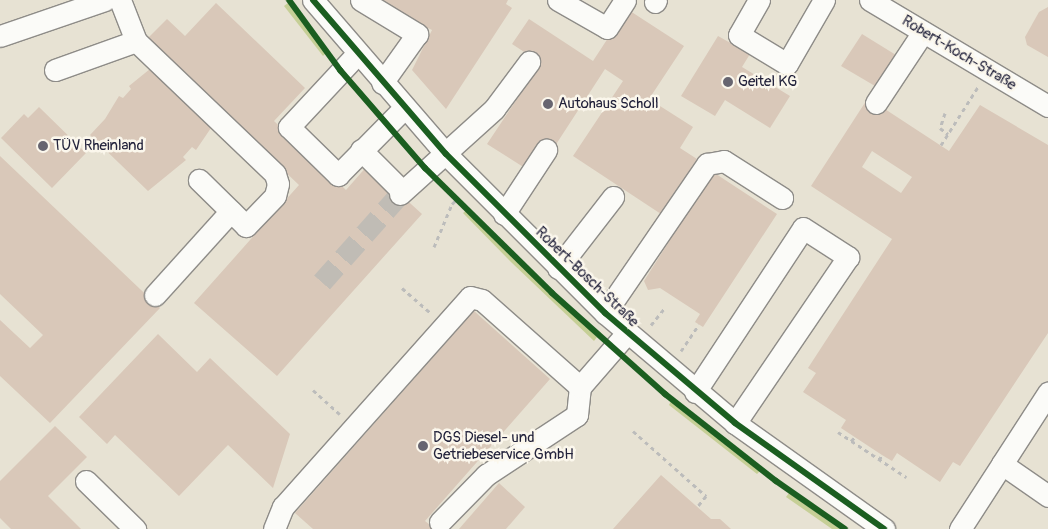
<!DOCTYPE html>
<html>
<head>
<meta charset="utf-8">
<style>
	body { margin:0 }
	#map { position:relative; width:1048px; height:529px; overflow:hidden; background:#e7e2d3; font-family:Pangolin,sans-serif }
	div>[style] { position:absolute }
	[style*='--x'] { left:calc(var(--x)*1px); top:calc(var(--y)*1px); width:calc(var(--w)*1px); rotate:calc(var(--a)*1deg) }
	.green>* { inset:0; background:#c6cf96 }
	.building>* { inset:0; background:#d9c8b9 }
	.minor-tunnel>* { height:21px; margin-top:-10.5px; transform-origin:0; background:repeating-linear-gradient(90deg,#c0bcb5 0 21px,transparent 0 32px) }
	.path>* { height:3px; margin-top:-1.5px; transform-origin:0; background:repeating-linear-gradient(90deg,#bcbcbb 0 4px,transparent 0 8px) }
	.roads { filter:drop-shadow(1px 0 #8e8c88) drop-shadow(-1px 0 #8e8c88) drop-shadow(0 1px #8e8c88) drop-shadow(0 -1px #8e8c88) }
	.minor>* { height:21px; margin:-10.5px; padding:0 10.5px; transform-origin:10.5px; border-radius:10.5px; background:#fbfbf8 }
	.cycleway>* { height:6px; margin:-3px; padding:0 3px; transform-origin:3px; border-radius:3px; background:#1b5e20 }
	.dots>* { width:14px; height:14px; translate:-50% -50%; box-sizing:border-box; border:2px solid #fbf7ec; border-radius:50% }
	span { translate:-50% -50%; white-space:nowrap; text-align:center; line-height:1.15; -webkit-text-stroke:5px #fbf7ec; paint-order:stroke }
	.street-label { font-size:15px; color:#22223b }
	.poi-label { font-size:15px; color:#22223b }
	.left { translate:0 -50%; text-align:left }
</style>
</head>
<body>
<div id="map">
	<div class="green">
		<div style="clip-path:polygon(288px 3px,327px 52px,323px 56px,284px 6px)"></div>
		<div style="clip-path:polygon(467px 210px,597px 337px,594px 341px,511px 262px,463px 213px)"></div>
		<div style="clip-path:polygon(671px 401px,760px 471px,757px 474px,669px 405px)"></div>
		<div style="clip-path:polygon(789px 493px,824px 518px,840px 529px,832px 529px,822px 522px,786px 497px)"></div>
	</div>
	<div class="building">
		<div style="clip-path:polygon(372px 0,508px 0,506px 4px,512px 8px,446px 109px,412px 70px,432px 30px)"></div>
		<div style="clip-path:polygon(216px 3px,305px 88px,274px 121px,346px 190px,368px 165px,422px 214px,277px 376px,194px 303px,299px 185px,146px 40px,167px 19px,185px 36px)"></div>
		<div style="clip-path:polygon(1048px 7px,1048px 57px,1027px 45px,1025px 37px,1039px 12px)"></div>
		<div style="clip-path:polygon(627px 9px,684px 46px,649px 99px,693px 127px,680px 148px,697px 159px,661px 214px,573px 156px,623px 81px,605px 69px,553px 149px,528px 170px,487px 144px,541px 63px,512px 44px,529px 19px,593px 61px)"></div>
		<div style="clip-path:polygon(862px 34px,896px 55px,875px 86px,841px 66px)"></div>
		<div style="clip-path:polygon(718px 36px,750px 54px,742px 67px,790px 96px,770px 128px,725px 100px,715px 116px,681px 96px)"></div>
		<div style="clip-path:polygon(150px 69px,211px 128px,196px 150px,192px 147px,183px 157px,186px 160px,148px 191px,90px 135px,105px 119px,119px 96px,123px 98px,131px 89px,129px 86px)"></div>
		<div style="clip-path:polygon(evenodd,868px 98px,949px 151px,980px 105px,1048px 145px,1048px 333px,960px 466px,953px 462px,940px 482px,897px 453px,892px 461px,882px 455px,841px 428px,846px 420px,803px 392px,816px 373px,808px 368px,892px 239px,811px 186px,868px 98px,872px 151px,912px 177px,901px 193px,862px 167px,872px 151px)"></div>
		<div style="clip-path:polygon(39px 107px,86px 153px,52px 188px,1px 138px,24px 114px,28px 118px)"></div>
		<div style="clip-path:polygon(0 156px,160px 308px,50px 423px,0 376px,0 320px,30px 348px,43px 335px,0 294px)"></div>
		<div style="clip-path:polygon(713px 172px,777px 214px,703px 327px,695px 322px,700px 314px,660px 288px,648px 290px,644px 281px)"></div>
		<div style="clip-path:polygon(474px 311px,550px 379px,425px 521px,435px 529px,313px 529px,295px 513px)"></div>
		<div style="clip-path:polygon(158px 334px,197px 372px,210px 358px,290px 434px,273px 488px,228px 445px,179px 496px,115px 435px,107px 444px,79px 417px)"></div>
		<div style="clip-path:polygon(55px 426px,87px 457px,48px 496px,81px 529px,11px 529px,0 518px,0 481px)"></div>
		<div style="clip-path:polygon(661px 475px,711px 519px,720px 519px,731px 529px,613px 529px)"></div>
		<div style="clip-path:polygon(499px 483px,525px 507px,506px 529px,459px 529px)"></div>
	</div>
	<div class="minor-tunnel">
		<div style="--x:322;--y:282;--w:118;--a:-48.4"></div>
	</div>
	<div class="path">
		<div style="--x:945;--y:113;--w:16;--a:108"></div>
		<div style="--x:940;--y:128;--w:10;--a:37"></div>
		<div style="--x:941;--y:145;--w:69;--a:-57.5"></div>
		<div style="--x:434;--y:247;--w:47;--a:-67.3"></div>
		<div style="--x:452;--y:204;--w:8;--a:-45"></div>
		<div style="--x:402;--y:288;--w:37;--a:41"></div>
		<div style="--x:651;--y:325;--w:21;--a:-51"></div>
		<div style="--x:681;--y:351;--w:32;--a:-56"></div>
		<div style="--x:313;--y:390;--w:36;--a:42"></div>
		<div style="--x:633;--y:431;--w:98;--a:41.7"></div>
		<div style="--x:706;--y:496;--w:14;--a:129"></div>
		<div style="--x:838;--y:432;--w:82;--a:33.5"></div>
		<div style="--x:851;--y:441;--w:6;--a:-45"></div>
		<div style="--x:879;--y:460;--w:6;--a:-59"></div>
	</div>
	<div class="roads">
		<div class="minor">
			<div style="--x:313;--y:0;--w:203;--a:49.2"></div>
			<div style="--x:446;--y:154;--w:225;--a:45"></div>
			<div style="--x:605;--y:313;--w:170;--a:40.2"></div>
			<div style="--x:735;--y:423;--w:183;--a:35.4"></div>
			<div style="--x:361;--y:0;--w:66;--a:31.3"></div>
			<div style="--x:417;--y:34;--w:60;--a:125.5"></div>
			<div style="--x:558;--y:0;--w:56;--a:29.7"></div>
			<div style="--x:607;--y:28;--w:33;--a:-57"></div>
			<div style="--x:759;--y:0;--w:40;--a:119.7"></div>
			<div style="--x:739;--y:35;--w:56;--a:31.1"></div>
			<div style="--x:787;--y:64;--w:74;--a:-60"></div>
			<div style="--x:870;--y:0;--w:207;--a:30.8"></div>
			<div style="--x:655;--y:2;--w:2;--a:-63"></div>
			<div style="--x:0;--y:36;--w:111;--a:-18.9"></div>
			<div style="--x:136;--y:41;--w:192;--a:43.7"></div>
			<div style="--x:275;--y:174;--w:10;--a:73"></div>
			<div style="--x:278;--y:184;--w:12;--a:104"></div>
			<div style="--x:275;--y:196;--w:42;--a:134"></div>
			<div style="--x:246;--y:226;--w:66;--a:-135.6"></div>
			<div style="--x:357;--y:54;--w:100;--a:133"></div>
			<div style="--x:289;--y:127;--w:69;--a:44.4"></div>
			<div style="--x:338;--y:175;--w:94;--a:-45.4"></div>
			<div style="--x:55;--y:70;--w:86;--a:-19.7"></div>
			<div style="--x:136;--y:41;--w:44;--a:-111.3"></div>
			<div style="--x:876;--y:103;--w:85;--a:-56.5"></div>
			<div style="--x:361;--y:150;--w:58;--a:45"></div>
			<div style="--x:400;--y:194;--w:127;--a:-42.1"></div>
			<div style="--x:494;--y:109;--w:59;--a:-53.3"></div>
			<div style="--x:504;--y:214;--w:77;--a:-56.7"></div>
			<div style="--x:558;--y:268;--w:90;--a:-52.2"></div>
			<div style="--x:155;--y:295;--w:113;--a:-47.9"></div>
			<div style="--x:605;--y:313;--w:181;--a:-55.6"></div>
			<div style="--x:707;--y:164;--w:17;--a:-10"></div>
			<div style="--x:724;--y:161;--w:69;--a:32.5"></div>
			<div style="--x:695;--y:392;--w:196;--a:-56.6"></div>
			<div style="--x:803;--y:228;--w:54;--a:32.8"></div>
			<div style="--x:848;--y:257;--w:201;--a:124.2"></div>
			<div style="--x:1002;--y:464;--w:85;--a:-57.1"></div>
			<div style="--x:86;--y:481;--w:69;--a:44.4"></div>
			<div style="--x:440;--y:522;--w:66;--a:-45.6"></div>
			<div style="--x:486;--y:475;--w:109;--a:-33.4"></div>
			<div style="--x:577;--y:415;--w:28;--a:-84"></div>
			<div style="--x:580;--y:387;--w:72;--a:-49"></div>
			<div style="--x:274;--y:529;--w:24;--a:-68"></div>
			<div style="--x:283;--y:507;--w:281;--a:-48.3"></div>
			<div style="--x:470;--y:297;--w:12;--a:14"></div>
			<div style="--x:482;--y:300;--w:131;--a:41.6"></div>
			<div style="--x:960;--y:529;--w:77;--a:-57.1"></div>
			<div style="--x:1002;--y:464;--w:56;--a:34.8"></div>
		</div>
	</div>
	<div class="cycleway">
		<div style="--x:289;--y:0;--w:87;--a:53.9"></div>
		<div style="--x:340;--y:70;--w:130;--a:49.1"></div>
		<div style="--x:425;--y:168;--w:178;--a:44.5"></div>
		<div style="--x:552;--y:293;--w:152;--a:41.8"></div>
		<div style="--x:665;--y:394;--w:141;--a:38.1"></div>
		<div style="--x:776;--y:481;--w:84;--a:34.8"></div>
		<div style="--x:313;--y:0;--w:203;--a:49.2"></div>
		<div style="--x:446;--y:154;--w:225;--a:45"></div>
		<div style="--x:605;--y:313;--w:170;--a:40.2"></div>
		<div style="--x:735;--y:423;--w:183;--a:35.4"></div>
	</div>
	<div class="dots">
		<div style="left:728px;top:82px;background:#676570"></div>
		<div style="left:548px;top:104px;background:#676570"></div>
		<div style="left:43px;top:146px;background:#676570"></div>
		<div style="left:423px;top:446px;background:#676570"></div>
	</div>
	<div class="street-label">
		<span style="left:959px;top:53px;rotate:31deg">Robert-Koch-Straße</span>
		<span style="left:587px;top:277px;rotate:44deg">Robert-Bosch-Straße</span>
	</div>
	<div class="poi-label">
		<span class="left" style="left:738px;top:82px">Geitel KG</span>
		<span class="left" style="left:558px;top:104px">Autohaus Scholl</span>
		<span class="left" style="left:53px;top:146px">TÜV Rheinland</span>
		<span class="left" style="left:433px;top:446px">DGS Diesel- und<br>Getriebeservice GmbH</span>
	</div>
</div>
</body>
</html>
